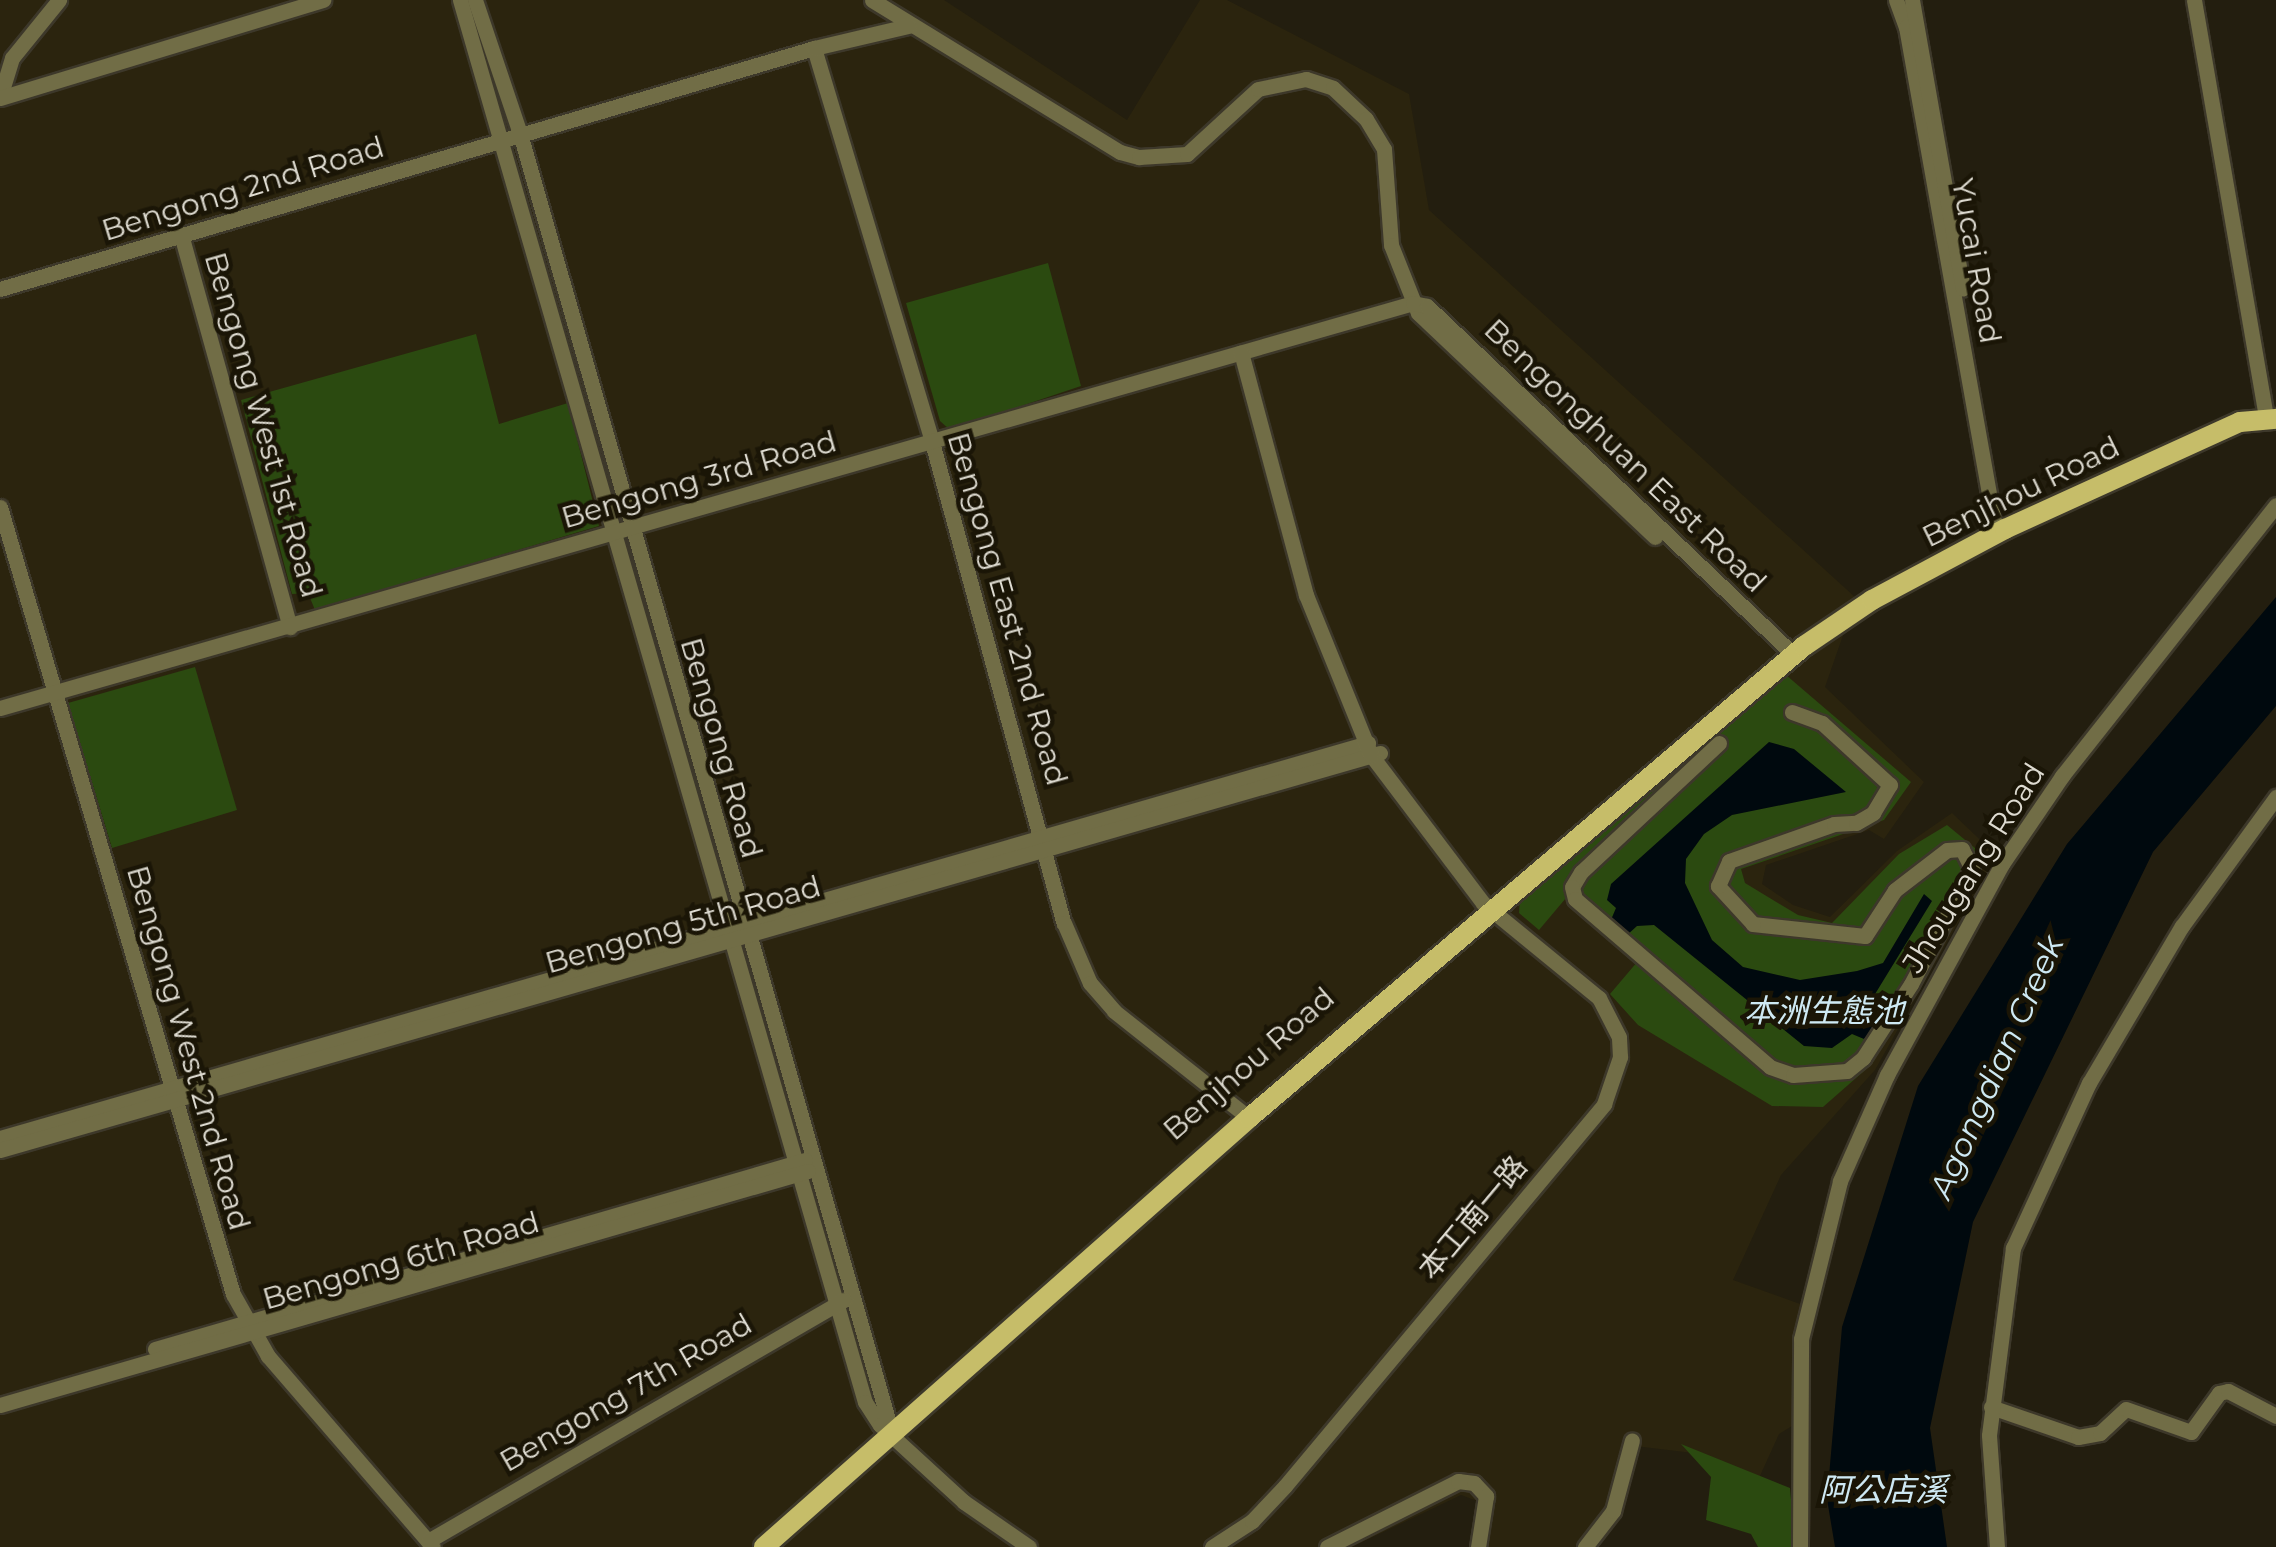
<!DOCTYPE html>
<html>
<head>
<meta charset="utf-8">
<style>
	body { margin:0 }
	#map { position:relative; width:2276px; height:1547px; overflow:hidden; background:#231e0f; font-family:Montserrat,"Noto Sans TC",sans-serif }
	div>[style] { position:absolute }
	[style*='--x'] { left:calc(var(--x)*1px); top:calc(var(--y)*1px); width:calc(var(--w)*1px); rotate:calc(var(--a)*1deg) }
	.built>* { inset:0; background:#2b240e }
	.green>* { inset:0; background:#2b4a10 }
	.water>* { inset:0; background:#00090e }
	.roads { filter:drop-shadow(2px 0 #3d382a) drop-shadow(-2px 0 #3d382a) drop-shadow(0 2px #3d382a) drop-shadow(0 -2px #3d382a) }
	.minor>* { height:15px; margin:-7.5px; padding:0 7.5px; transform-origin:7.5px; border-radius:7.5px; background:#716d46 }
	.major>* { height:20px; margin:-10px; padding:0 10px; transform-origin:10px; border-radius:10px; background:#c6bd69 }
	span { translate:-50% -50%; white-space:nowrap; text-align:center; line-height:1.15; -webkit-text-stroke:9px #1a1506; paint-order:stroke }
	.street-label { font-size:30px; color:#dedbd1 }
	.water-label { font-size:32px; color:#cee9f3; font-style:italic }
</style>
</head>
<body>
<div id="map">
	<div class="built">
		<div style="clip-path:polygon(0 0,944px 0,1127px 120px,1200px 0,1227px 0,1409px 94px,1429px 210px,1856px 598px,1825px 687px,1924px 782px,1884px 839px,1869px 830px,1766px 865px,1762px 884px,1793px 905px,1830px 917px,1897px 851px,1952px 813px,1996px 855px,1875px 1070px,1781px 1175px,1733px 1280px,1814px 1309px,1805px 1418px,1779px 1434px,1759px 1478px,1693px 1453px,1635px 1446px,1618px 1515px,1598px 1547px,1470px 1547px,1480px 1502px,1461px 1495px,1352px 1547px,0 1547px)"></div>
	</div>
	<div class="green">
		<div style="clip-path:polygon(1048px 263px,1081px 386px,950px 430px,940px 421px,906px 303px)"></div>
		<div style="clip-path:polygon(476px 334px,499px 424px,568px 403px,599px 526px,315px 610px,308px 593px,292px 594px,241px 400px)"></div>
		<div style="clip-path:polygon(195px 667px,237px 810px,112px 848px,68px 703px)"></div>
		<div style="clip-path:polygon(1786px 675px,1911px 782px,1884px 820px,1741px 869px,1745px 883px,1798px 915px,1832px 923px,1899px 854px,1947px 825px,1987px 858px,1872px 1064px,1823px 1107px,1772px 1106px,1638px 1025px,1610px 994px,1638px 961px,1566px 898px,1539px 930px,1519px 913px,1520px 898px)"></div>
		<div style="clip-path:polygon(1681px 1444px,1790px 1488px,1795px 1547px,1758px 1547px,1751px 1534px,1706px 1520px,1711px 1477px)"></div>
	</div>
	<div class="water">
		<div style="clip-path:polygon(2276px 597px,2276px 706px,2153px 852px,1973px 1222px,1930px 1428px,1947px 1547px,1835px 1547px,1827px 1499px,1842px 1327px,1918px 1086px,2067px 844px)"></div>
		<div style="clip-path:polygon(1769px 742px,1794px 749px,1846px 792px,1732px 815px,1704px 834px,1686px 859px,1685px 883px,1712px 940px,1743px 967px,1800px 980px,1857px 971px,1883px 963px,1924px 894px,1932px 901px,1861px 1017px,1875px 1028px,1864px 1039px,1852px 1034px,1832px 1048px,1804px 1046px,1654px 925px,1637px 926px,1626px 936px,1610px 922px,1616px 908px,1607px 900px,1611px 884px)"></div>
	</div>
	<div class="roads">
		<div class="minor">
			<div style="--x:460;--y:0;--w:1459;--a:73.89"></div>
			<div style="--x:865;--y:1402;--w:27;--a:57"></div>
			<div style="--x:880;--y:1425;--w:114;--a:42.5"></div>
			<div style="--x:964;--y:1502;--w:79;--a:34.7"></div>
			<div style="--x:475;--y:0;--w:145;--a:71.4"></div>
			<div style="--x:521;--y:137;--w:1345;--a:74.03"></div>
			<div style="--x:872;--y:0;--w:291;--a:31.5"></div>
			<div style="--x:1120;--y:152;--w:20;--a:15"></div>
			<div style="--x:1139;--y:157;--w:48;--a:-3.6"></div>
			<div style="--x:1187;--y:154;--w:96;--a:-42.5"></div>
			<div style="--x:1258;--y:89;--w:49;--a:-11.8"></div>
			<div style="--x:1306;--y:79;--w:28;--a:18"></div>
			<div style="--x:1333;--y:88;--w:45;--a:43.2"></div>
			<div style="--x:1366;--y:119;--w:35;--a:59"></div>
			<div style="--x:1384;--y:149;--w:96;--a:85.8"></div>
			<div style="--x:1391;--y:245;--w:73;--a:68.3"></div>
			<div style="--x:1418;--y:313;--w:326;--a:43.4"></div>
			<div style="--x:1896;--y:0;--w:29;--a:70"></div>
			<div style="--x:1906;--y:27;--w:514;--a:79.91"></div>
			<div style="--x:1912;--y:0;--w:293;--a:80"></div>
			<div style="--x:2194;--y:0;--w:423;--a:80.2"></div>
			<div style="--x:814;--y:48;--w:411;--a:73.3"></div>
			<div style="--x:932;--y:442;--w:499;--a:74.7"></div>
			<div style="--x:1064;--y:923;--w:65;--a:66.6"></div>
			<div style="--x:1090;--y:983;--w:37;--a:49"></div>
			<div style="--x:1114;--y:1011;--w:172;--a:38.4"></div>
			<div style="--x:0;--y:97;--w:41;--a:-72.9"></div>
			<div style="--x:12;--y:58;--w:75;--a:-51"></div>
			<div style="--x:0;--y:98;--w:338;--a:-16.9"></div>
			<div style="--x:182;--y:238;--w:404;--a:74.5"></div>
			<div style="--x:0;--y:289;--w:849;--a:-16.49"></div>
			<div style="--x:814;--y:48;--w:97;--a:-13.2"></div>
			<div style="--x:0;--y:507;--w:821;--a:73.51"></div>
			<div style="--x:233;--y:1294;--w:71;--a:60.6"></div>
			<div style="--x:268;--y:1356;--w:252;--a:49.2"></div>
			<div style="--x:0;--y:708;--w:1470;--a:-15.99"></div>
			<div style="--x:1413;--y:303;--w:14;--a:12"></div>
			<div style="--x:1427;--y:306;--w:508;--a:43.56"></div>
			<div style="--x:1719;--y:743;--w:189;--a:136.9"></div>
			<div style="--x:1581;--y:872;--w:17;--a:121"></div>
			<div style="--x:1572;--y:887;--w:12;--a:76"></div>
			<div style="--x:1575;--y:899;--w:257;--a:40.7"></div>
			<div style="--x:1770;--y:1067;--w:24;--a:19"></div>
			<div style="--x:1793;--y:1075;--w:54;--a:-4.2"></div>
			<div style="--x:1847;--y:1071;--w:21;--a:-39"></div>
			<div style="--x:1863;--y:1058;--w:88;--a:-57"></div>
			<div style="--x:1911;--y:984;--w:130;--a:-62.1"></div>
			<div style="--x:1972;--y:869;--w:22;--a:-117"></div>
			<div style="--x:1962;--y:849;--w:15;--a:176"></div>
			<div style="--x:1947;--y:850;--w:66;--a:142.4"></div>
			<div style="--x:1895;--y:890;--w:55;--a:123.1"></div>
			<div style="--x:1865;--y:936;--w:113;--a:-173.9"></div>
			<div style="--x:1753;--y:924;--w:52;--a:-132.6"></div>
			<div style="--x:1718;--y:886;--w:27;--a:-66"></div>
			<div style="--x:1729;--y:861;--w:111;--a:-19.4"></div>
			<div style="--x:1834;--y:824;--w:22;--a:-3"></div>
			<div style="--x:1856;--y:823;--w:20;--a:-30"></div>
			<div style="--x:1873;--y:813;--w:33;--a:-59"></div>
			<div style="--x:1890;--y:785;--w:92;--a:-137.6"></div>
			<div style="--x:1822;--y:723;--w:32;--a:-160"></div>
			<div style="--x:0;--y:1138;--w:1424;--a:-16.11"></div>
			<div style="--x:0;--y:1150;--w:1436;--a:-16.05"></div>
			<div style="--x:155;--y:1349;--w:677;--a:-16.21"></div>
			<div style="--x:0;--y:1405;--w:841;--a:-16.15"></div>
			<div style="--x:1991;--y:1407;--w:92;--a:19"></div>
			<div style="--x:2078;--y:1437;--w:22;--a:-10"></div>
			<div style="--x:2100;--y:1433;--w:35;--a:-43"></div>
			<div style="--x:2126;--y:1409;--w:69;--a:19.5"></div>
			<div style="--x:2191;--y:1432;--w:48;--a:-54.3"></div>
			<div style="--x:2219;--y:1393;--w:9;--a:-13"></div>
			<div style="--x:2228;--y:1391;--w:54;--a:27.5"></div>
			<div style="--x:428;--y:1541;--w:481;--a:-30.1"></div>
			<div style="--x:1212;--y:1547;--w:48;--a:-33"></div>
			<div style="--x:1252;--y:1521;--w:48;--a:-46.7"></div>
			<div style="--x:1285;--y:1486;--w:498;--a:-50.1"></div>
			<div style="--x:1604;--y:1104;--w:50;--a:-71.2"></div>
			<div style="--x:1620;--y:1057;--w:20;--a:-93"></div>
			<div style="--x:1619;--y:1037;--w:44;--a:-117.1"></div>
			<div style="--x:1599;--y:998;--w:150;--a:-140.7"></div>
			<div style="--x:1483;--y:903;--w:186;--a:-127.1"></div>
			<div style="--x:1371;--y:755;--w:173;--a:-112.1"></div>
			<div style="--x:1306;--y:595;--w:251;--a:-105"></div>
			<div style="--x:1327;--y:1547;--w:147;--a:-26.7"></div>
			<div style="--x:1458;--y:1481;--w:16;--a:7"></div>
			<div style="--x:1474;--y:1483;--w:18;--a:47"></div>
			<div style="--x:1486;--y:1496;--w:52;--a:98.9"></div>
			<div style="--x:1585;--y:1547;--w:46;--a:-52.1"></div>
			<div style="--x:1613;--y:1511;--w:73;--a:-75"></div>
			<div style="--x:1800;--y:1547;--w:208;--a:-89.7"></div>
			<div style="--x:1801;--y:1339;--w:163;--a:-76.1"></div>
			<div style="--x:1840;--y:1181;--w:116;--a:-66.1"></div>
			<div style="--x:1887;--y:1075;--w:240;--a:-61.4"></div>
			<div style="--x:2002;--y:864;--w:107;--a:-55.7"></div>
			<div style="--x:2062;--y:776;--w:345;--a:-51.7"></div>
			<div style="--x:1997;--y:1547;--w:112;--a:-94.1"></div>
			<div style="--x:1989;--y:1435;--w:189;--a:-82.7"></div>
			<div style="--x:2013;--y:1248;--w:182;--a:-65.3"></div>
			<div style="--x:2089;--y:1083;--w:182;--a:-59.4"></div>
			<div style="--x:2182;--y:926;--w:160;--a:-53.9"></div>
		</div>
		<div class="major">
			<div style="--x:764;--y:1547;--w:648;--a:-41.49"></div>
			<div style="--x:1249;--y:1118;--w:729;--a:-40.38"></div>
			<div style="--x:1804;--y:646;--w:82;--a:-34.1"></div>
			<div style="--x:1872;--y:600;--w:151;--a:-28.1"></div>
			<div style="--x:2005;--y:529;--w:258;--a:-24.5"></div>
			<div style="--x:2240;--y:422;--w:36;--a:-5"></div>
		</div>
	</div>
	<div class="street-label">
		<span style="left:243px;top:189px;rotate:-17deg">Bengong 2nd Road</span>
		<span style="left:1976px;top:261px;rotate:80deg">Yucai Road</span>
		<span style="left:263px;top:425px;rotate:74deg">Bengong West 1st Road</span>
		<span style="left:1625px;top:456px;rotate:44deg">Bengonghuan East Road</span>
		<span style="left:699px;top:480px;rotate:-16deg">Bengong 3rd Road</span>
		<span style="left:2021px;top:492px;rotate:-26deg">Benjhou Road</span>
		<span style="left:1007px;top:609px;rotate:74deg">Bengong East 2nd Road</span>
		<span style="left:721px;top:748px;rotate:74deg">Bengong Road</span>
		<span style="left:1974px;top:868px;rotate:-58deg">Jhougang Road</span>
		<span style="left:683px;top:925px;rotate:-16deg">Bengong 5th Road</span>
		<span style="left:188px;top:1048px;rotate:74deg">Bengong West 2nd Road</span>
		<span style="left:1249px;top:1064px;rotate:-41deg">Benjhou Road</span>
		<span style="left:1473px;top:1218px;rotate:-50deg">本工南一路</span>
		<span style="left:401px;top:1261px;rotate:-16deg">Bengong 6th Road</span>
		<span style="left:626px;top:1393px;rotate:-30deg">Bengong 7th Road</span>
	</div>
	<div class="water-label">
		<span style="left:1824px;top:1011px">本洲生態池</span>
		<span style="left:1997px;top:1067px;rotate:-66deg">Agongdian Creek</span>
		<span style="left:1883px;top:1490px">阿公店溪</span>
	</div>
</div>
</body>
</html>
